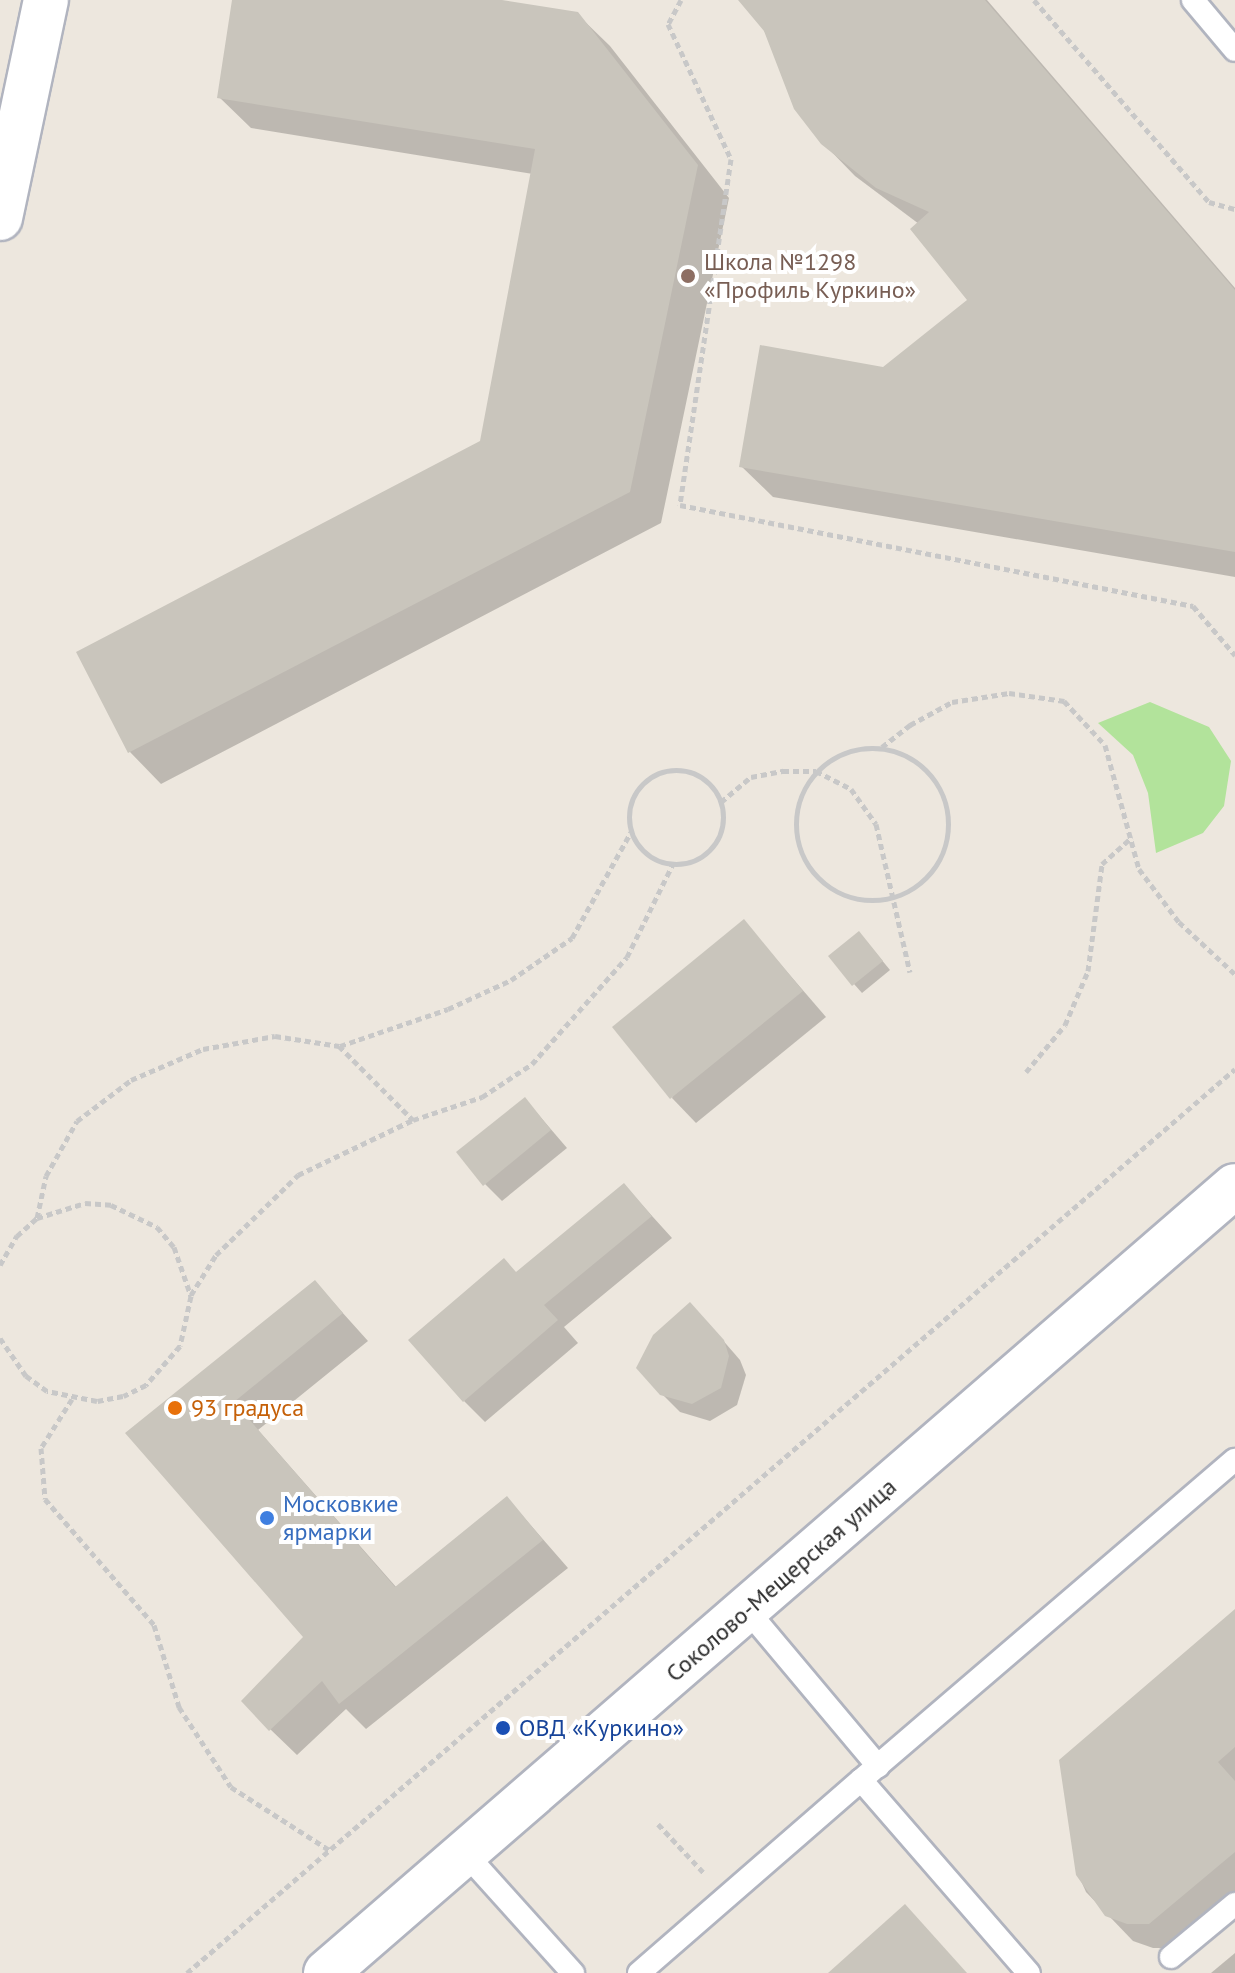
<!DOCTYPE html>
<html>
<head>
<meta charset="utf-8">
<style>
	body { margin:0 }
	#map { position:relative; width:1235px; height:1973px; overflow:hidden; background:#ede7de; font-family:"PT Sans",sans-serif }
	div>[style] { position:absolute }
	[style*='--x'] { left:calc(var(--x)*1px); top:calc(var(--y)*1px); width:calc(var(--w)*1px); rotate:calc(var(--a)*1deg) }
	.green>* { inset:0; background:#b2e39b }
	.shadow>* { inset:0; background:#0003 }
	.building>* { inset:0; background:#c9c5bc }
	.path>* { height:5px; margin-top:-2.5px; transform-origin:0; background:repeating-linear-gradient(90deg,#c8c8c8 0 6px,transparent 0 10px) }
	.path>.ring { margin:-2.5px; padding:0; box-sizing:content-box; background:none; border:5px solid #c8c8c8; border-radius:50% }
	.roads { filter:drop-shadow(2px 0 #b1b4bf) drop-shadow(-2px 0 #b1b4bf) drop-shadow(0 2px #b1b4bf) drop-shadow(0 -2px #b1b4bf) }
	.lane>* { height:22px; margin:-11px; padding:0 11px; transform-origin:11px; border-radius:11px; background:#fff }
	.secondary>* { height:44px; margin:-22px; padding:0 22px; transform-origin:22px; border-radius:22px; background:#fff }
	.dots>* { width:22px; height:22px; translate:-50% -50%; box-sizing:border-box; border:4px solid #fff; border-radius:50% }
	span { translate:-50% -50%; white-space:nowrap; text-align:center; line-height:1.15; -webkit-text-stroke:8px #fff; paint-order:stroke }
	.education-label { font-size:24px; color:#785e54 }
	.left { translate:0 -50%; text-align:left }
	.food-label { font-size:24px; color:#c56008 }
	.shop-label { font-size:24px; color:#366cbe }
	.street-label { font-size:24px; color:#2b2b2b }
	.transit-label { font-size:24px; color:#164399 }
</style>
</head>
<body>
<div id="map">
	<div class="green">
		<div style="clip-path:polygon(1150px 702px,1209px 727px,1231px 761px,1224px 806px,1203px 833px,1156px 853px,1148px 793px,1133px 755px,1098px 723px)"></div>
	</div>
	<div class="shadow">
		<div style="clip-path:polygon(235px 0,489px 0,577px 14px,610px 46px,729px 198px,661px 523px,161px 784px,130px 752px,78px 652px,482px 442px,533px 174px,251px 128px,219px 97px)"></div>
		<div style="clip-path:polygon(748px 0,987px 0,1235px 288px,1235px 577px,773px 497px,741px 466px,883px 369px,969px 301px,919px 224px,855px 176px,823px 143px)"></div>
		<div style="clip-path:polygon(744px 922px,826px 1017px,696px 1123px,672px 1098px)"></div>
		<div style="clip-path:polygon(867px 942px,890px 970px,862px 993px,854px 984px)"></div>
		<div style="clip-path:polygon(525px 1099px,567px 1148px,502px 1201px,485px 1184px)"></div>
		<div style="clip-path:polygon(624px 1185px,672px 1238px,564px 1327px,578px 1343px,485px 1422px,464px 1401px,517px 1274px)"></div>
		<div style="clip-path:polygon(315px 1282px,368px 1341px,258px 1430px,397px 1588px,507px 1498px,568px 1568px,366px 1729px,346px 1709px,297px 1755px,270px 1729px,306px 1637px,128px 1434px)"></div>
		<div style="clip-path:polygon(707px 1322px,740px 1360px,746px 1375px,737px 1405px,710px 1421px,680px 1412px,662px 1394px)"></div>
		<div style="clip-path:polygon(1235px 1611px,1235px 1898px,1175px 1948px,1153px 1948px,1133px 1941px,1086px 1892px,1078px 1874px)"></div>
		<div style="clip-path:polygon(1235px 1953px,1235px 1973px,1211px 1973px)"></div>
	</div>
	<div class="building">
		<div style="clip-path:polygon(232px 0,502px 0,578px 12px,698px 165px,630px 492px,128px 753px,76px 652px,480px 441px,535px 149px,217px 98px)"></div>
		<div style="clip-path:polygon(738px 0,985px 0,1235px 290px,1235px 552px,739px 467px,760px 345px,883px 367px,967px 300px,910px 229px,929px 212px,876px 188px,821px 144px,794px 109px,764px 31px)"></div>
		<div style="clip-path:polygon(744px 919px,803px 991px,670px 1099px,612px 1027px)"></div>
		<div style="clip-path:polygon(859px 931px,883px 961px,852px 986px,828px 956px)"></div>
		<div style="clip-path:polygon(525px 1097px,551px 1130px,483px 1186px,456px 1152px)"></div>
		<div style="clip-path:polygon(624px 1183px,652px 1216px,544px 1305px,558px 1320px,463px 1402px,408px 1340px,504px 1258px,516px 1272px)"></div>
		<div style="clip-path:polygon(315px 1280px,343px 1313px,234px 1402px,395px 1587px,507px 1496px,543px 1540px,339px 1704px,322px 1681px,269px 1731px,241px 1701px,303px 1637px,125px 1433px)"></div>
		<div style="clip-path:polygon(690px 1302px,724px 1340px,729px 1356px,721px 1388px,692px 1404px,660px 1395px,636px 1368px,653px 1335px)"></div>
		<div style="clip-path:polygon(1235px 1609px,1235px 1747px,1218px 1762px,1235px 1781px,1235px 1852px,1149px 1924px,1127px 1924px,1105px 1916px,1076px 1875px,1059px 1760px)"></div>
		<div style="clip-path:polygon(905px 1904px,967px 1973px,828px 1973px)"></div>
	</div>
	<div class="path">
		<div style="--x:681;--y:0;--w:27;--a:118"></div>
		<div style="--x:668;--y:24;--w:149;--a:65"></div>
		<div style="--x:731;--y:159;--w:350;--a:98.4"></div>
		<div style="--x:680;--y:505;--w:523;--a:11.14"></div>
		<div style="--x:1193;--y:606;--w:65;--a:49.4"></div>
		<div style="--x:1034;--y:0;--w:267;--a:49.1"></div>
		<div style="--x:1209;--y:202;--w:27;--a:15"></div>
		<div style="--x:882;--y:747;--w:36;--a:-38"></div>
		<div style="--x:910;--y:725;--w:48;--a:-28.7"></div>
		<div style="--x:952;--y:702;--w:58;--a:-9"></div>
		<div style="--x:1009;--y:693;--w:56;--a:8.3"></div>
		<div style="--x:1064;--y:701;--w:60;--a:47"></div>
		<div style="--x:1105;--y:745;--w:129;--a:74.7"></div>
		<div style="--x:1139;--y:869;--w:66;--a:53"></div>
		<div style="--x:1179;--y:922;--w:76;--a:42.9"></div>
		<div class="ring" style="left:796px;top:748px;width:147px;height:147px"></div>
		<div class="ring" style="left:629px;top:770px;width:89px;height:89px"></div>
		<div style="--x:721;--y:802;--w:39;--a:-40"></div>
		<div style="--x:751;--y:777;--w:33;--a:-11"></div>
		<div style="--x:783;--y:771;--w:33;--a:0"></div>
		<div style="--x:816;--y:771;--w:39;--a:27"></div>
		<div style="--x:851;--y:789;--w:43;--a:54.5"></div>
		<div style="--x:876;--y:824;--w:152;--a:77.1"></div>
		<div style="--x:340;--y:1046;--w:114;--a:-18.9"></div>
		<div style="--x:448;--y:1009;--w:69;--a:-24.7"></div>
		<div style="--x:511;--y:980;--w:74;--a:-34.5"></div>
		<div style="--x:572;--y:938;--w:121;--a:-60.9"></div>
		<div style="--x:1026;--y:1072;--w:61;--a:-50.3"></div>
		<div style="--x:1065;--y:1025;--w:59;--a:-66.9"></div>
		<div style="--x:1088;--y:971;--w:108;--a:-82.5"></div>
		<div style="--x:1102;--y:864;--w:40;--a:-42"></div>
		<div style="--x:37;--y:1218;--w:43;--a:-77.9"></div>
		<div style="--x:46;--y:1176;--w:63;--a:-60.6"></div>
		<div style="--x:77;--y:1121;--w:68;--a:-37.2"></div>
		<div style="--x:131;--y:1080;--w:78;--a:-23.3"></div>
		<div style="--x:203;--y:1049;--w:73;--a:-10.2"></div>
		<div style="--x:275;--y:1036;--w:65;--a:8.9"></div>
		<div style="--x:339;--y:1046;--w:105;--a:45"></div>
		<div style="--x:413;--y:1120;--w:73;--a:-18.4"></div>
		<div style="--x:482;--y:1097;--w:60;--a:-33.4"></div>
		<div style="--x:532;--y:1064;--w:143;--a:-48.4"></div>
		<div style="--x:627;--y:957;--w:104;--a:-63.7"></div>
		<div style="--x:0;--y:1265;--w:34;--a:-60"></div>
		<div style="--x:17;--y:1236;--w:27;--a:-42"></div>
		<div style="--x:37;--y:1218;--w:50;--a:-17.4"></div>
		<div style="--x:85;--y:1203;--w:26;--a:4"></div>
		<div style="--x:111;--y:1205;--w:51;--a:25.6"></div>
		<div style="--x:157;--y:1227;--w:26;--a:50"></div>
		<div style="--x:174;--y:1247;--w:52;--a:70.9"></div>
		<div style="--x:191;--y:1296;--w:51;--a:102.4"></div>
		<div style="--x:180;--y:1346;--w:52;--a:131.1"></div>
		<div style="--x:146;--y:1385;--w:25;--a:154"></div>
		<div style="--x:123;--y:1396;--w:26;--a:169"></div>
		<div style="--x:97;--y:1401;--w:51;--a:-168.7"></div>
		<div style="--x:47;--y:1391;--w:26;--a:-144"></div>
		<div style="--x:26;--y:1376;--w:46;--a:-124.4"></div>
		<div style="--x:191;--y:1295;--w:47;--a:-58"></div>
		<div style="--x:216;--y:1255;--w:115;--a:-44.3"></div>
		<div style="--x:298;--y:1175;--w:127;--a:-25.6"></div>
		<div style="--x:72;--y:1399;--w:58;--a:122.3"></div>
		<div style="--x:41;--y:1448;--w:51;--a:85.5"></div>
		<div style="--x:45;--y:1499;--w:167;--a:49.1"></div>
		<div style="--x:154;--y:1625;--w:86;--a:73"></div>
		<div style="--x:179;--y:1707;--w:95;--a:57"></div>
		<div style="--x:231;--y:1787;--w:117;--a:32.7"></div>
		<div style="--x:658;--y:1824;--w:67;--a:46.8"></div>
		<div style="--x:187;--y:1973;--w:1384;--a:-40.78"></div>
	</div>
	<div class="roads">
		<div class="lane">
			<div style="--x:1193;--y:0;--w:65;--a:50"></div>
			<div style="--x:747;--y:1610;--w:204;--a:50"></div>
			<div style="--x:861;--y:1780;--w:492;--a:-40.6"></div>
			<div style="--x:464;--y:1852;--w:163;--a:48"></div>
			<div style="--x:1171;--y:1957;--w:83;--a:-39.6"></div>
			<div style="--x:639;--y:1973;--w:294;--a:-41"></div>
			<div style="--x:861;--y:1780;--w:256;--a:49"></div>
		</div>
		<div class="secondary">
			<div style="--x:0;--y:218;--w:223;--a:-78.1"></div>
			<div style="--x:326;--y:1973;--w:1202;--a:-40.89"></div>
		</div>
	</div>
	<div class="dots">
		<div style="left:688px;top:276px;background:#8d6e63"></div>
		<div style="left:175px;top:1408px;background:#e8710a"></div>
		<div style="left:267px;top:1518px;background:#3f7fe0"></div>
		<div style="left:503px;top:1728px;background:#1a4fb4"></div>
	</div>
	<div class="education-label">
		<span class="left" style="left:704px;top:276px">Школа №1298<br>«Профиль Куркино»</span>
	</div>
	<div class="food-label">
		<span class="left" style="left:191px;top:1408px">93 градуса</span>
	</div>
	<div class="shop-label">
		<span class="left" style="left:283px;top:1518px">Московкие<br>ярмарки</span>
	</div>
	<div class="street-label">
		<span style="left:781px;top:1580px;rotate:-41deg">Соколово-Мещерская улица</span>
	</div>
	<div class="transit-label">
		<span class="left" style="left:519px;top:1728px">ОВД «Куркино»</span>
	</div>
</div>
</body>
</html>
